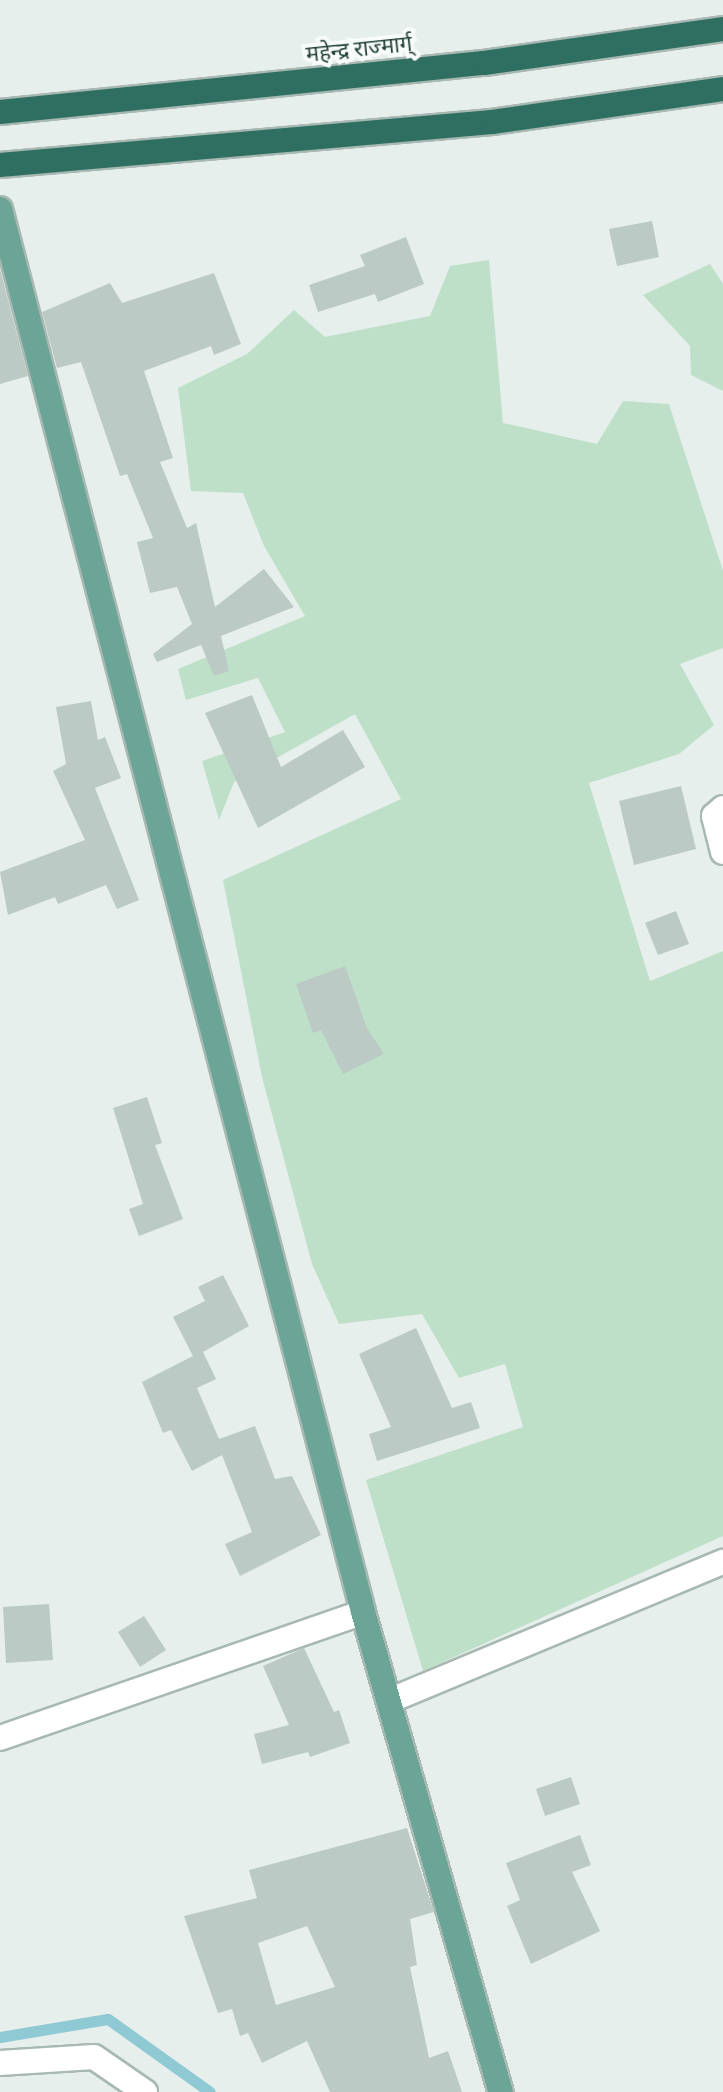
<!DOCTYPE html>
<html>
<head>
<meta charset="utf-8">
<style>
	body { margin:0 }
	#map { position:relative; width:723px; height:2092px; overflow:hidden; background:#e6efeb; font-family:"Titillium Web","Noto Sans Devanagari",sans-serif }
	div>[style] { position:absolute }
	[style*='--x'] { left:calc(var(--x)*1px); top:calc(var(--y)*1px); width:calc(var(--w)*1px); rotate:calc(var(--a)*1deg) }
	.green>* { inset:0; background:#bfe0c8 }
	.stream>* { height:11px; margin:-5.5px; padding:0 5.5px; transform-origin:5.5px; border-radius:5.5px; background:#8ec9d4 }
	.building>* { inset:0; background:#bbcac4 }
	.roads { filter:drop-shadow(2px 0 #a8b8b2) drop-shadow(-2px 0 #a8b8b2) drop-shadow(0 2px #a8b8b2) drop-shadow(0 -2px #a8b8b2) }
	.minor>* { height:24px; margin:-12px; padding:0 12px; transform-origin:12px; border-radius:12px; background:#fff }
	.major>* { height:24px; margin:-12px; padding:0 12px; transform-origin:12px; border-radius:12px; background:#6aa596 }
	.highway>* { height:24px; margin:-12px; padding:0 12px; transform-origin:12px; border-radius:12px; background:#2f6f62 }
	span { translate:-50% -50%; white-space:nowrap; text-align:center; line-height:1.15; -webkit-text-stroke:8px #f7fbf9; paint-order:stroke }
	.street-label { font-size:22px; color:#24423a }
</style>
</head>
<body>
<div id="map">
	<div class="green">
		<div style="clip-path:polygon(489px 260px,503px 423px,597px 444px,623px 401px,669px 404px,723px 571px,723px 648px,680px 664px,714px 725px,679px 754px,589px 783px,650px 981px,723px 951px,723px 1536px,423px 1671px,366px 1480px,523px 1427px,505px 1364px,459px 1378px,422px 1314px,339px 1324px,312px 1264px,262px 1077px,223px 880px,401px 799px,355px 714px,234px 782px,219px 820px,202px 761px,285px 732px,258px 678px,186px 700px,178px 669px,305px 616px,264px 546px,243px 493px,191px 491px,178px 388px,247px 354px,294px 310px,325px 337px,430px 316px,450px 266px)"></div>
		<div style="clip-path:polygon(710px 264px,723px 284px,723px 391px,691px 375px,690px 346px,643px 295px)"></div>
	</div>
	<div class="stream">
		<div style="--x:0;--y:2037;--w:109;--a:-9.5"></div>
		<div style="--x:108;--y:2019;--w:125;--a:35.6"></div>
	</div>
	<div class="building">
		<div style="clip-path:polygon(652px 221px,659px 257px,617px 266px,609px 229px)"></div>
		<div style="clip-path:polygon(406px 237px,424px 284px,378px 302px,375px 294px,318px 312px,309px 285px,365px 266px,360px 255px)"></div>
		<div style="clip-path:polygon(0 269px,28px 376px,0 384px)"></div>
		<div style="clip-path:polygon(214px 273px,241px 344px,214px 355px,211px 346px,144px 371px,173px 458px,160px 462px,187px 528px,196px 523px,215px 607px,264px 569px,294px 607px,221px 636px,229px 671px,214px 676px,201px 645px,157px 662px,153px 654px,192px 624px,177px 587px,150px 593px,137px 542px,153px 538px,127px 474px,120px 476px,81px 362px,57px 368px,42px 312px,110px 283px,122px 303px)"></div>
		<div style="clip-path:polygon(252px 695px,281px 767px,343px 730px,365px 767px,258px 828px,205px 713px)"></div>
		<div style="clip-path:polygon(91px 701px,98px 740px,105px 737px,121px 778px,95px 788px,139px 900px,117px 909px,106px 885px,58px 904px,55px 897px,8px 915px,0 872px,85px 840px,53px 771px,66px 764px,56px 707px)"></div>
		<div style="clip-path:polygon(681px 786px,696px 849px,634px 865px,619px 801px)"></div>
		<div style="clip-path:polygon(676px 911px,689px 944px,658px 955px,645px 923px)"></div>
		<div style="clip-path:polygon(345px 966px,367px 1028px,384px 1054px,343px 1074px,321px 1030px,313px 1033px,296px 984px)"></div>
		<div style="clip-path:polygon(147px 1097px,162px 1143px,155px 1145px,183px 1219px,139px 1236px,129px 1209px,143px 1204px,113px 1108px)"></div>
		<div style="clip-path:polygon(223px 1275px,249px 1326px,203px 1352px,216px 1379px,197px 1388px,219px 1439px,255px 1426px,275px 1479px,292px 1476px,321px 1535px,240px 1576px,225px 1544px,252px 1532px,222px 1455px,192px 1471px,171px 1430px,163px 1433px,142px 1382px,193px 1356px,173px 1317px,205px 1301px,198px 1287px)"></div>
		<div style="clip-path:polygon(416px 1328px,452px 1408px,471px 1402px,480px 1428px,377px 1461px,369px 1434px,391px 1427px,359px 1354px)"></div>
		<div style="clip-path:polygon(49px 1604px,53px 1660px,6px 1663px,3px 1607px)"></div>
		<div style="clip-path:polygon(144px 1616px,166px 1650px,140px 1667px,118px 1632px)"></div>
		<div style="clip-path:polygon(304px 1648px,334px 1712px,339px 1710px,350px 1743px,310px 1757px,308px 1752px,262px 1764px,254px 1734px,289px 1725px,263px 1666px)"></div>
		<div style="clip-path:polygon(571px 1777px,580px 1804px,545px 1816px,536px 1789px)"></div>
		<div style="clip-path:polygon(evenodd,407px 1828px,434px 1912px,410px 1919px,417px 1965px,410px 1967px,429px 2058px,448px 2051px,462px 2092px,330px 2092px,307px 2041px,262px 2063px,248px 2033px,240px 2036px,232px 2009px,218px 2013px,184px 1916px,257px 1898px,249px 1870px,407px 1828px,307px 1926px,335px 1987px,276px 2005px,258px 1943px,307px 1926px)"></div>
		<div style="clip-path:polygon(580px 1835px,591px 1865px,572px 1872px,600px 1931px,531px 1964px,507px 1906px,520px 1900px,506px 1863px)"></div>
	</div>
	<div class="roads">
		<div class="minor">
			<div style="--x:723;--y:808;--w:12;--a:138"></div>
			<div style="--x:714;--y:816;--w:37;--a:76"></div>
			<div style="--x:391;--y:1700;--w:360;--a:-22.6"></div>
			<div style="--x:0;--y:1738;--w:384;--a:-19.1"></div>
			<div style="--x:0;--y:2063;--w:94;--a:-3.7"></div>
			<div style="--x:94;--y:2057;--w:62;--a:34.5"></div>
		</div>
		<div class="major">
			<div style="--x:0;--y:209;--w:1449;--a:75.49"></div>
			<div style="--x:363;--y:1612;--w:499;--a:74"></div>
		</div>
		<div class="highway">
			<div style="--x:0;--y:112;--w:486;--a:-5.8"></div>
			<div style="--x:484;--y:63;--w:241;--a:-8.1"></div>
			<div style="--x:0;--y:165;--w:494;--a:-5"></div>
			<div style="--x:492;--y:122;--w:233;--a:-8.1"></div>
		</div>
	</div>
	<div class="street-label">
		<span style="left:359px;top:49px;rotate:-6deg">महेन्द्र राज्मार्ग्</span>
	</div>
</div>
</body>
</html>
